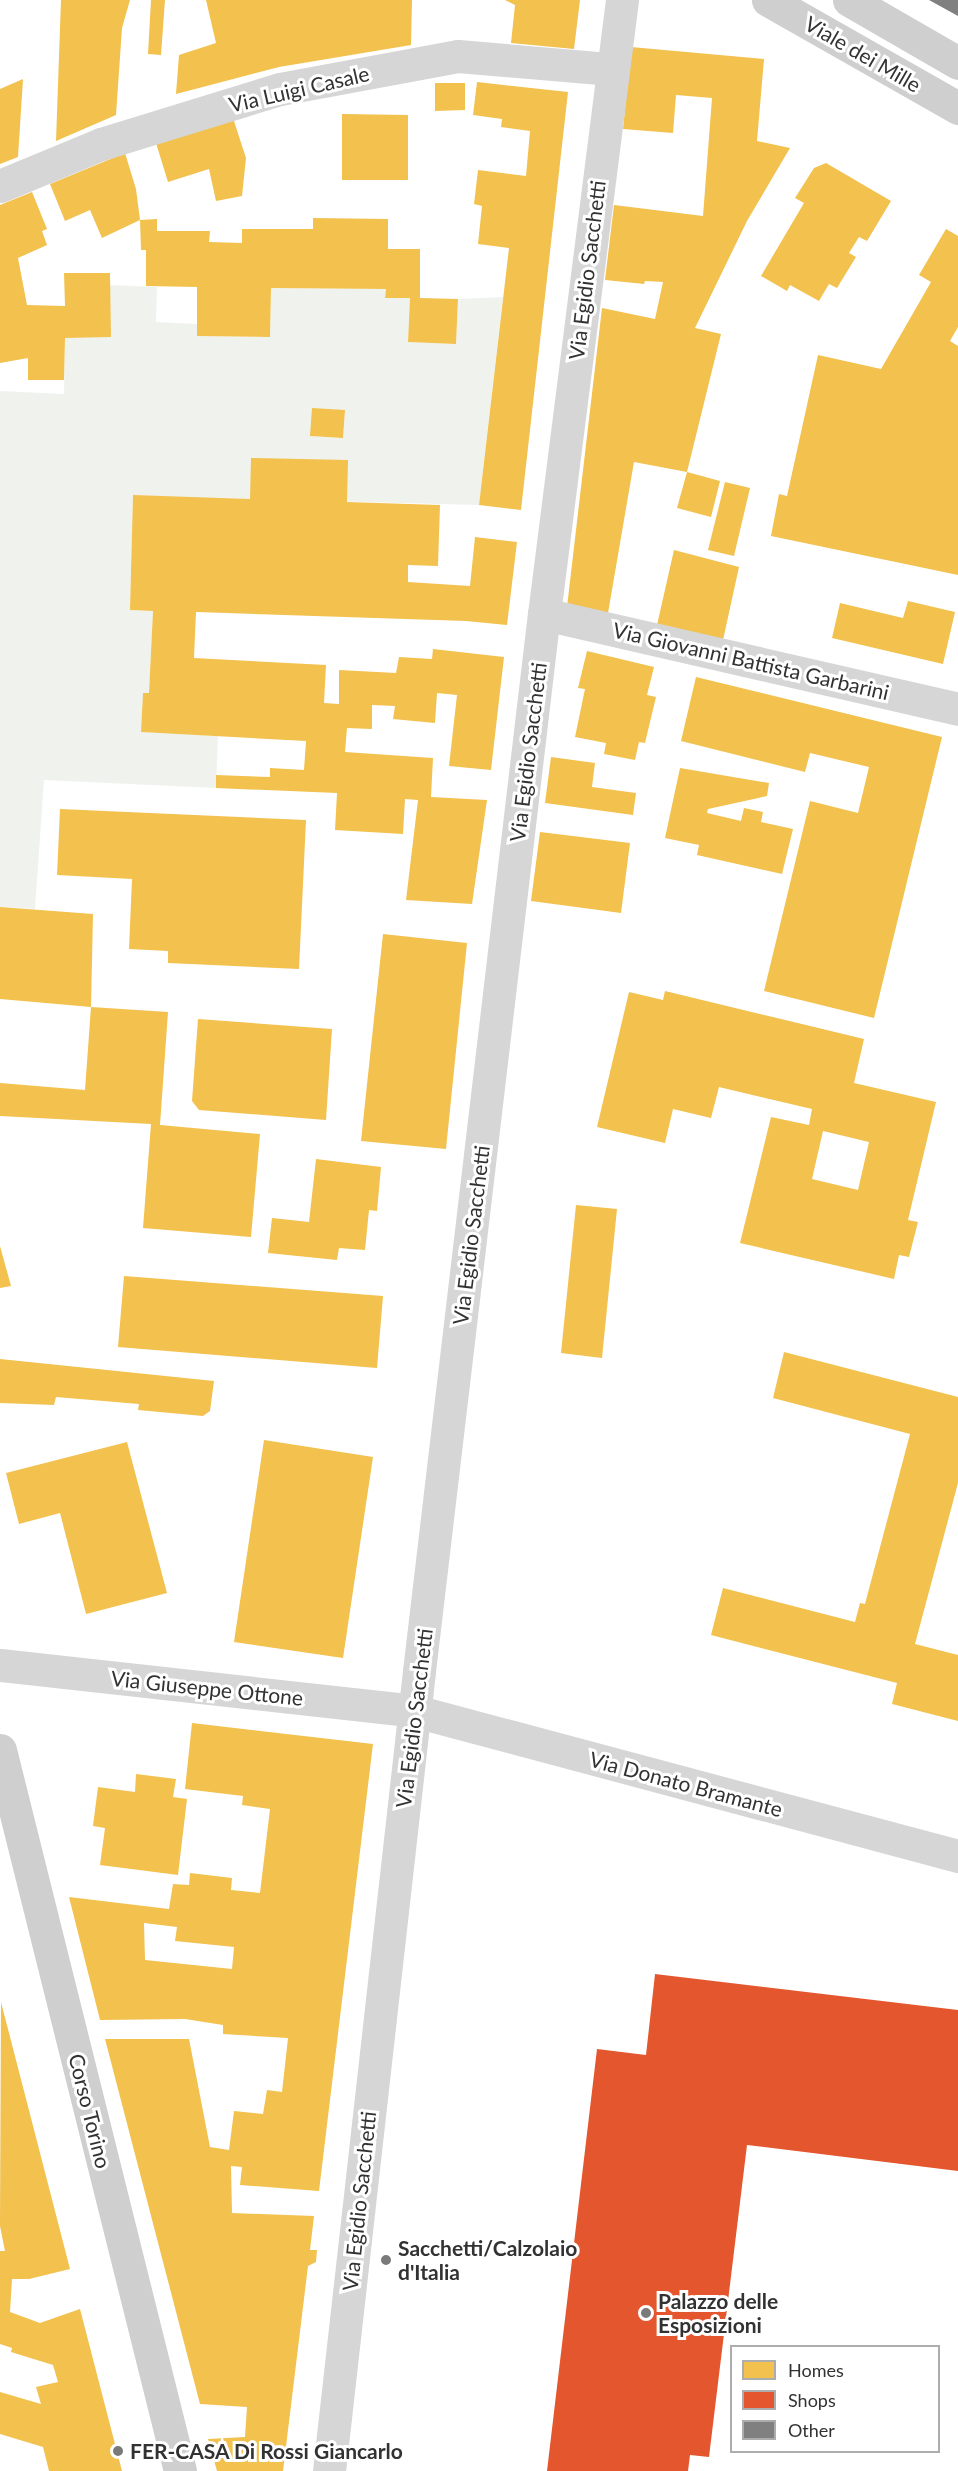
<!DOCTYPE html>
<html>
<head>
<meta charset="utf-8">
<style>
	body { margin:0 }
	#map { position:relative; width:958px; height:2471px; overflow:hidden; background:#fff; font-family:Lato,sans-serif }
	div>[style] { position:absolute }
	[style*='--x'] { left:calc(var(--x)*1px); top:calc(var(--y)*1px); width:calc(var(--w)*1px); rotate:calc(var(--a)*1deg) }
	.green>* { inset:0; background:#f0f3ed }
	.homes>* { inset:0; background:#f2c14e }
	.shops>* { inset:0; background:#e4572e }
	.building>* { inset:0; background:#808080 }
	.street>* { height:33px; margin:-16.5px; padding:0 16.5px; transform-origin:16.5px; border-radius:16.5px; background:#d6d6d6 }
	.secondary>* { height:33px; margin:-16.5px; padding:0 16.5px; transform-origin:16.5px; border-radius:16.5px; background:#cfcfcf }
	.dots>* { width:16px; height:16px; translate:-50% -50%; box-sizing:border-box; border:3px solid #fff; border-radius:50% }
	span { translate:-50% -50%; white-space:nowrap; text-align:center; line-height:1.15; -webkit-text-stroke:6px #fff; paint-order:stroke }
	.street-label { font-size:21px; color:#323232 }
	.poi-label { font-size:21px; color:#323232; font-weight:700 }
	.left { translate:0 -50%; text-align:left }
	.legend { position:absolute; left:730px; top:2345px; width:210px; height:108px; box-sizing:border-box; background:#fff; border:2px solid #adadad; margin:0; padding:8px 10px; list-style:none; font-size:18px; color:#323232 }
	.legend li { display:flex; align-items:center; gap:12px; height:30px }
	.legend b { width:30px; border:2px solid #adadad }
</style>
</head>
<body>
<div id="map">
	<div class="green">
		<div style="clip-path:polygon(evenodd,110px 285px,157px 287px,156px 322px,197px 324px,197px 336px,270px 337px,271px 288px,386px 289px,385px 297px,410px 298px,408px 342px,456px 344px,458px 299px,503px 297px,479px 505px,133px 496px,130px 610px,153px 611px,149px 693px,143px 693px,141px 732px,218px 736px,216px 788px,44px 780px,35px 909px,0 907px,0 391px,64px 394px,65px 337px,110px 285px,345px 411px,343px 438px,310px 436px,345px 411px)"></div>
	</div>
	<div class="homes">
		<div style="clip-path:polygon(61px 0,130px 0,122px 28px,116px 115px,56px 141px)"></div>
		<div style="clip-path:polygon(151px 0,165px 0,161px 55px,148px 54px)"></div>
		<div style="clip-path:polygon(206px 0,412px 0,411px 45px,279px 67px,176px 94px,179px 55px,216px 43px)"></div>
		<div style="clip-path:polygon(505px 0,580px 0,574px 49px,511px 43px,515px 5px)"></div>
		<div style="clip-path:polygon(631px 47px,764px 59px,757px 141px,790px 148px,747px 221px,695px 328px,721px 334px,687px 472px,720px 481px,711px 517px,677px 508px,687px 472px,634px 462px,608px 613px,567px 607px,602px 308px,655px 319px,663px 282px,645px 281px,644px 284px,605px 280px,614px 205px,703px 216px,712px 98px,676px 95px,673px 133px,623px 129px)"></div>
		<div style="clip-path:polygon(23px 79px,18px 157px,0 164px,0 89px)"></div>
		<div style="clip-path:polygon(477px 82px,568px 92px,521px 510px,479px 505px,509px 248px,478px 244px,482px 206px,474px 204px,478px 170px,526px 176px,530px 131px,501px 127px,502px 119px,473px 115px)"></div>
		<div style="clip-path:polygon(435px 83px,465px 83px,465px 110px,435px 111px)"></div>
		<div style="clip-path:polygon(342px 114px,408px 115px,408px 180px,342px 180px)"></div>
		<div style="clip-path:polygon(233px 118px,246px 158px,242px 196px,216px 201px,209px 169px,168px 182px,156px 143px)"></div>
		<div style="clip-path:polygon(125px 153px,136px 189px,140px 220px,157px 219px,157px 231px,210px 231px,209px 242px,242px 243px,242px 229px,313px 229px,313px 218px,388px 219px,388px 249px,420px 249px,420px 298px,458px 299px,456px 344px,408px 342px,410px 298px,385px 298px,386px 289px,271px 288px,270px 337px,197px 336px,197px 287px,146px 286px,146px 250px,141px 250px,140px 220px,102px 238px,90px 210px,65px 221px,50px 184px)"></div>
		<div style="clip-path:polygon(826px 163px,891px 201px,867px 241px,859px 237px,849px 253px,856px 257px,837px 288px,829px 284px,819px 301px,790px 285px,787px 291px,761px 276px,804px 203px,795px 198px,814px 168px)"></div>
		<div style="clip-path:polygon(32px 192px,47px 229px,42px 231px,47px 245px,18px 258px,27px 305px,65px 306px,64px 273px,110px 273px,111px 337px,65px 338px,64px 380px,28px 380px,28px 358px,0 363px,0 205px)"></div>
		<div style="clip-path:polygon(946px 229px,958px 236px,958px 327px,950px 341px,958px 346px,958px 575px,771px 536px,779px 494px,787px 496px,818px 355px,881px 369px,931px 282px,919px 275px)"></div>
		<div style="clip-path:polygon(312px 408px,345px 410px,343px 438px,310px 436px)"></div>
		<div style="clip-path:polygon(251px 458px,348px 460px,347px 502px,440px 505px,438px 566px,408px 565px,408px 582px,470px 586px,475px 537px,517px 542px,507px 625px,466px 621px,196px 612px,194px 658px,326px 665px,324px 703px,339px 704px,339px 670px,396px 673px,399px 657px,432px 659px,433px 649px,504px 657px,491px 770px,449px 766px,457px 695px,437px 693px,435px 723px,393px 719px,395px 706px,372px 705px,372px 729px,347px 728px,345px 752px,433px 758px,431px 797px,487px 800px,472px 904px,406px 900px,418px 800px,405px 799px,403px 834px,335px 830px,337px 793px,216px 788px,216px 775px,270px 777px,270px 768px,304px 770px,306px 741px,141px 732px,143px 693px,149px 693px,153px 611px,130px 610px,133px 495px,250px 499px)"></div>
		<div style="clip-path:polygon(725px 482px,750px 488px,734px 556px,708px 550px)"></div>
		<div style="clip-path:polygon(674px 550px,739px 567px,723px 640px,657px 625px)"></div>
		<div style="clip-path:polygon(908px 601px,955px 612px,943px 664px,832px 638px,840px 603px,903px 618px)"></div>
		<div style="clip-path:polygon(587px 651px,654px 667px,647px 695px,656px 697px,645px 743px,639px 742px,635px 760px,604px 754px,606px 743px,575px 737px,585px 689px,578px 688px)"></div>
		<div style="clip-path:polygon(696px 677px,942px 737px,874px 1018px,764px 991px,810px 801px,858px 813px,869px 767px,810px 753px,805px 772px,681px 741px)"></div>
		<div style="clip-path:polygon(551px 757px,595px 763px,592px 787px,636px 793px,633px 815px,545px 803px)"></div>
		<div style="clip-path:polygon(680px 768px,769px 783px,767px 796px,708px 809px,707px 813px,741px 821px,744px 808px,763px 812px,761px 822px,793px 829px,782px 874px,697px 855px,699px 845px,665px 838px)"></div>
		<div style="clip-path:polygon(60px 809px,306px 820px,299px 969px,168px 963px,168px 951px,129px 949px,132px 879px,57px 875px)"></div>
		<div style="clip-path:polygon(540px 832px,630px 843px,621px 913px,531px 901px)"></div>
		<div style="clip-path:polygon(0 907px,93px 914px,91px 1007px,0 999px)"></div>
		<div style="clip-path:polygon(383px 934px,467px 943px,446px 1149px,361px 1141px)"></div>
		<div style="clip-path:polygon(evenodd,665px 991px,864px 1039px,854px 1083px,936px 1102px,908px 1220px,918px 1222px,909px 1257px,899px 1255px,894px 1279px,740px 1243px,771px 1117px,809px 1125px,812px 1109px,719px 1087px,711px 1118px,673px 1109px,665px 1143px,597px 1127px,629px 992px,663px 1000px,665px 991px,823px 1131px,869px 1142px,858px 1190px,812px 1179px,823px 1131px)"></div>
		<div style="clip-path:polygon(91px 1007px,168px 1012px,160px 1125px,260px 1134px,251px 1237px,143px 1228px,151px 1124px,0 1116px,0 1083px,85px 1090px)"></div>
		<div style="clip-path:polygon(198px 1019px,332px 1029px,326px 1120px,199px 1110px,192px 1101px)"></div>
		<div style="clip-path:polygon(316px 1159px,381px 1167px,377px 1211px,369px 1210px,365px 1250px,339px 1248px,337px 1260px,268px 1253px,272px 1218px,309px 1222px)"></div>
		<div style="clip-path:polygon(576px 1205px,617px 1209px,602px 1358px,561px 1353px)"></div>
		<div style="clip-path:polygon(0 1246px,11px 1286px,0 1288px)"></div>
		<div style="clip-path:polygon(124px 1276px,383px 1296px,377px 1368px,118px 1347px)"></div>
		<div style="clip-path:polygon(784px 1352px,958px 1397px,958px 1483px,915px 1644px,958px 1655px,958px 1721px,892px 1704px,897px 1683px,711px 1635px,723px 1588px,855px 1622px,860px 1603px,865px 1604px,910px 1434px,773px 1398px)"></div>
		<div style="clip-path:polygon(0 1359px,214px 1381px,210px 1411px,203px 1416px,138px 1410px,139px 1404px,56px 1397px,54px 1405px,0 1403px)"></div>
		<div style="clip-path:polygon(264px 1440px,373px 1457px,343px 1658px,234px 1642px)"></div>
		<div style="clip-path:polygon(127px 1442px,167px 1593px,86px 1614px,60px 1513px,19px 1524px,6px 1473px)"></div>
		<div style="clip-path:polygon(evenodd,192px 1723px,373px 1744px,319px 2191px,240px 2185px,242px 2167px,231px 2166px,232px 2213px,314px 2216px,310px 2250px,317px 2250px,316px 2262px,308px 2266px,283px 2471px,217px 2471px,208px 2439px,245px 2437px,247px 2407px,200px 2404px,105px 2039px,189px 2039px,210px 2147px,229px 2150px,234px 2111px,263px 2114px,267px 2090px,282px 2092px,288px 2038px,223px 2034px,223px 2025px,185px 2019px,100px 2020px,69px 1897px,169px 1909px,173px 1884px,189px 1885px,190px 1873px,232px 1878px,231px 1890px,260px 1893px,270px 1809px,242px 1805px,243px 1796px,185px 1789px,192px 1723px,144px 1923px,177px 1927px,175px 1941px,234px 1947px,232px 1969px,145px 1960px,144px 1923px)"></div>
		<div style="clip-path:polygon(136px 1774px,176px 1779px,173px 1797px,187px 1799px,178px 1875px,100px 1865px,105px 1828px,93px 1826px,98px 1787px,135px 1792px)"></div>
		<div style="clip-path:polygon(1px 2002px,70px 2269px,29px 2279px,12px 2279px,10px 2312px,40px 2323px,80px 2309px,122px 2471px,49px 2471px,43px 2447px,0 2434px,0 2392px,41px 2404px,36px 2387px,58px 2382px,53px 2365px,11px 2352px,12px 2348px,0 2344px,0 2251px,5px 2251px,0 2226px)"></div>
	</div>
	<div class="shops">
		<div style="clip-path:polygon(655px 1974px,958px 2010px,958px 2171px,747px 2145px,709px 2457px,690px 2455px,688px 2471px,547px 2471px,597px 2049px,646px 2055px)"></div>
	</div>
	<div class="building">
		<div style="clip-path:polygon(929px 0,958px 0,958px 16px)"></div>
	</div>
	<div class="street">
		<div style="--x:0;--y:186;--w:109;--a:-22.6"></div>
		<div style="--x:101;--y:144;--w:187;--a:-17.1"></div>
		<div style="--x:280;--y:89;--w:181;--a:-10.5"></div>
		<div style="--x:458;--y:56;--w:154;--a:4.9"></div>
		<div style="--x:544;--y:614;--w:425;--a:12.9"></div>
		<div style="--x:0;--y:1665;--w:418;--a:6.3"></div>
		<div style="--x:415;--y:1711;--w:562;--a:14.95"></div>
		<div style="--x:329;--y:2471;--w:805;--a:-83.58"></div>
		<div style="--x:419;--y:1671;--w:1064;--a:-83.26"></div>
		<div style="--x:544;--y:614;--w:619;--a:-82.76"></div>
	</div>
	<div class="secondary">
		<div style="--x:768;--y:0;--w:219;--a:29.6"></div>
		<div style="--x:849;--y:0;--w:126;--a:30"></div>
		<div style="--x:0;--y:1750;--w:743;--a:75.98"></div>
	</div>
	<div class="dots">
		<div style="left:386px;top:2260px;background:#7a7a7a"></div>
		<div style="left:646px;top:2313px;background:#7a7a7a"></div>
		<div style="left:118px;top:2451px;background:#7a7a7a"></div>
	</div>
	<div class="street-label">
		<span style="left:863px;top:54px;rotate:30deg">Viale dei Mille</span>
		<span style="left:299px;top:89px;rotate:-13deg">Via Luigi Casale</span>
		<span style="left:587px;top:270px;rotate:-83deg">Via Egidio Sacchetti</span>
		<span style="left:751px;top:661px;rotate:13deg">Via Giovanni Battista Garbarini</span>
		<span style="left:528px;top:752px;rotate:-83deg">Via Egidio Sacchetti</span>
		<span style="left:471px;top:1235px;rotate:-83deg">Via Egidio Sacchetti</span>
		<span style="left:207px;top:1688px;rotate:6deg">Via Giuseppe Ottone</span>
		<span style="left:414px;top:1718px;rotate:-83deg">Via Egidio Sacchetti</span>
		<span style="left:686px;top:1784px;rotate:15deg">Via Donato Bramante</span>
		<span style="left:90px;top:2111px;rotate:76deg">Corso Torino</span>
		<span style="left:359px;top:2201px;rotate:-84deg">Via Egidio Sacchetti</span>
	</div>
	<div class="poi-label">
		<span class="left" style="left:398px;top:2260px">Sacchetti/Calzolaio<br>d'Italia</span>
		<span class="left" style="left:658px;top:2313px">Palazzo delle<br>Esposizioni</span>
		<span class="left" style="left:130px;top:2451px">FER-CASA Di Rossi Giancarlo</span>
	</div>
	<ul class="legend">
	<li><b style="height:16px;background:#f2c14e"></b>Homes</li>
	<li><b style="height:16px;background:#e4572e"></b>Shops</li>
	<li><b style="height:16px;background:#808080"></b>Other</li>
	</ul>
</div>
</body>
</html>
